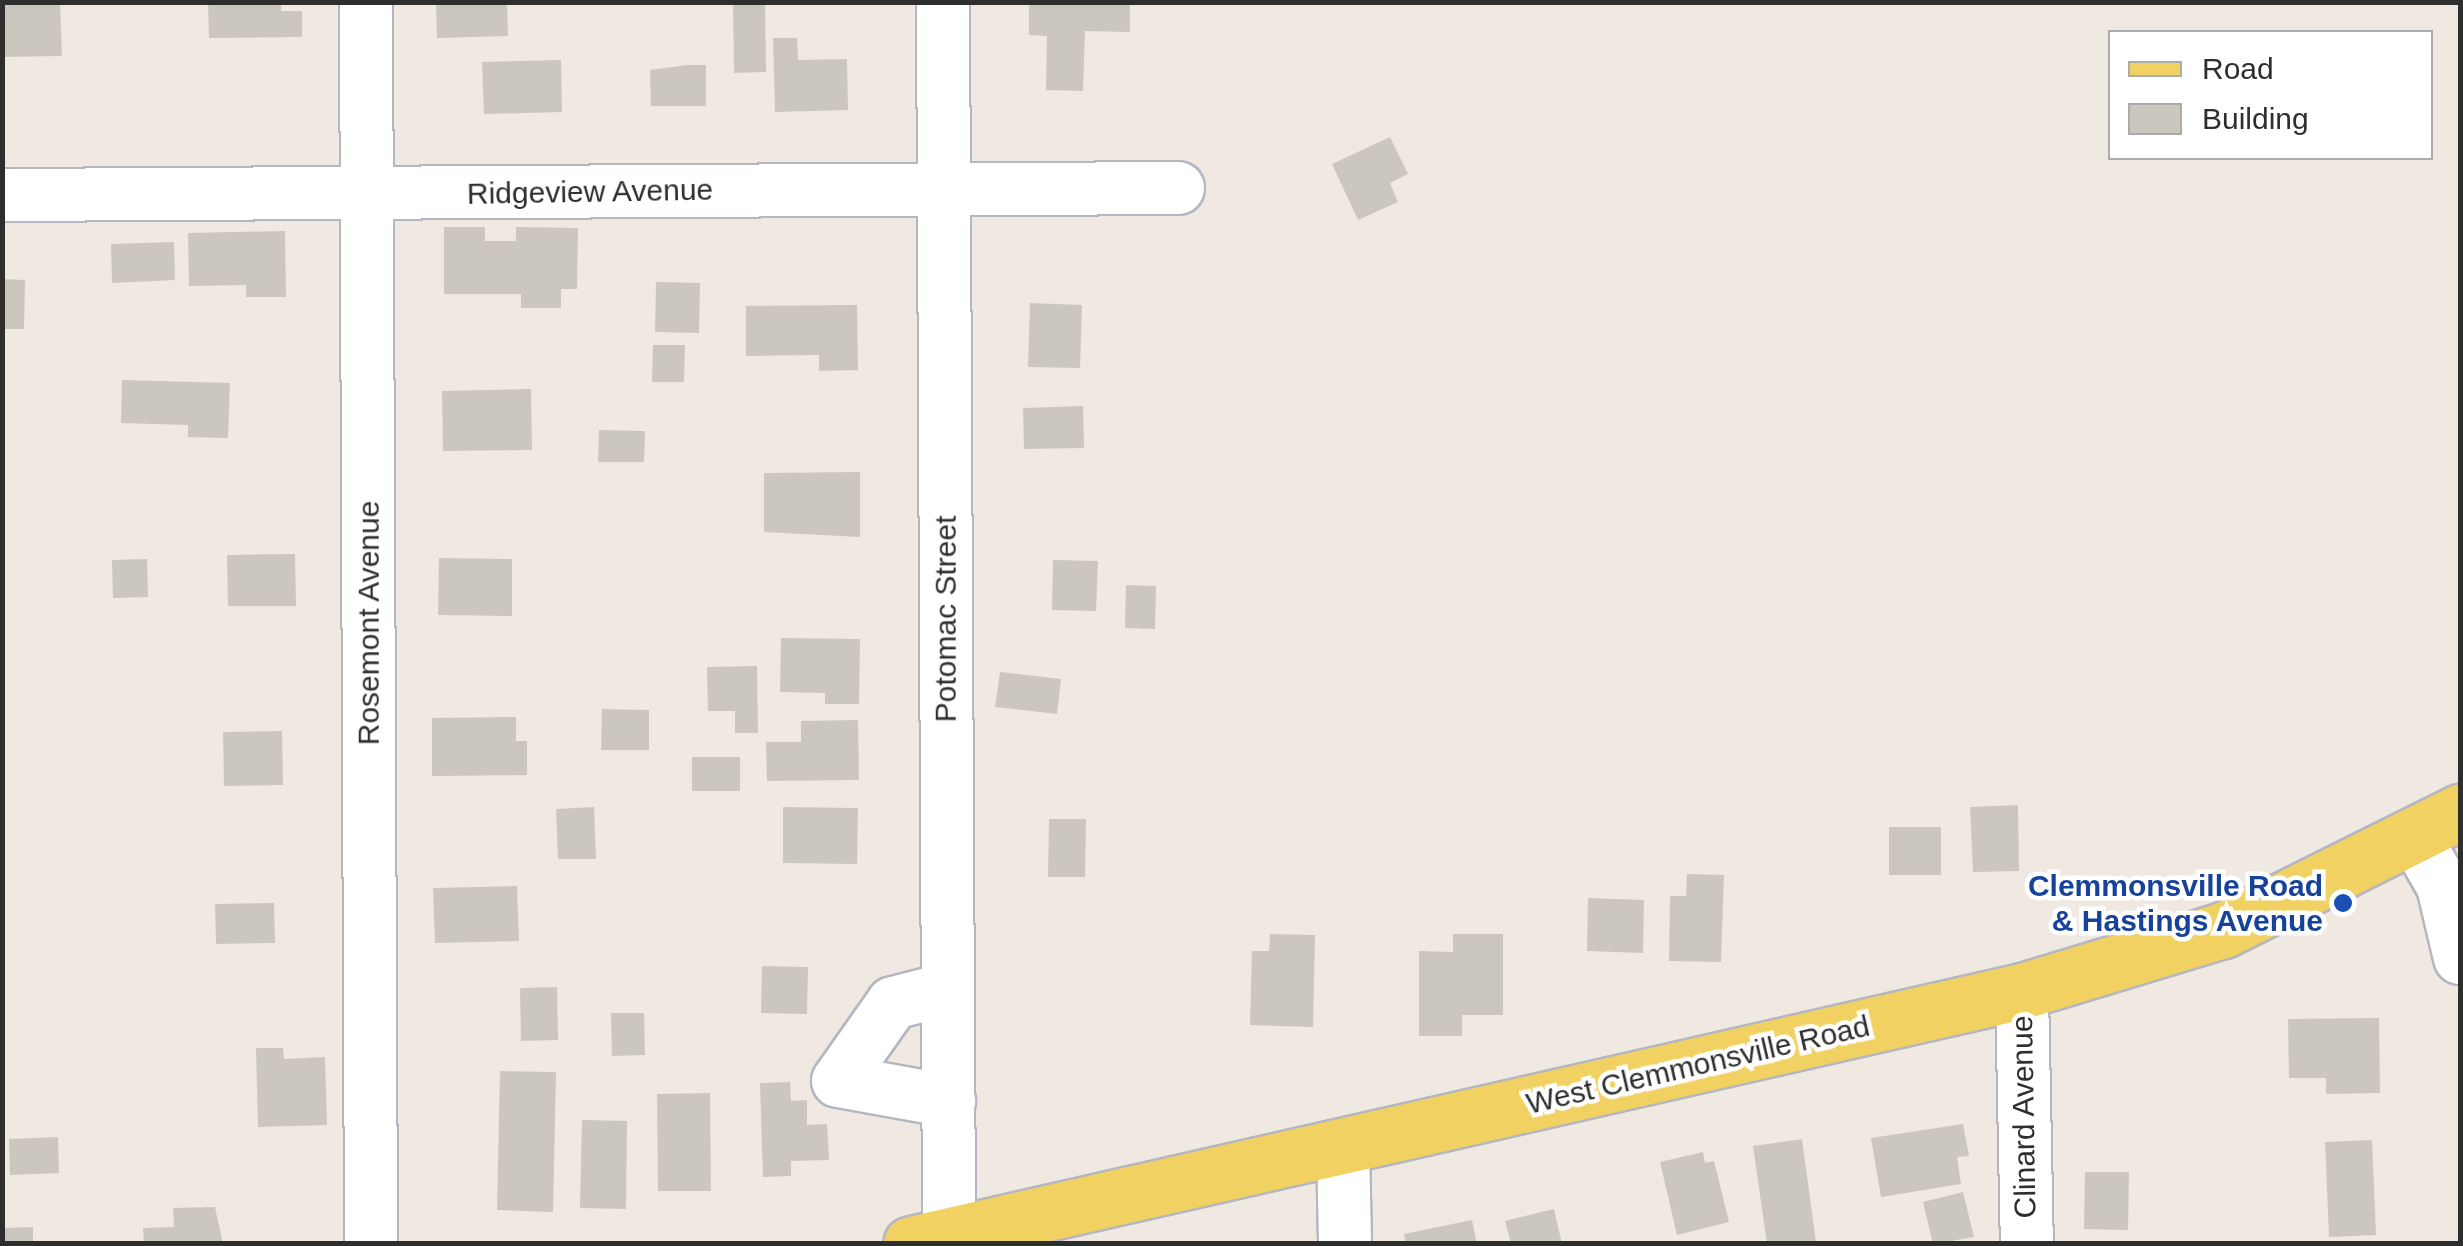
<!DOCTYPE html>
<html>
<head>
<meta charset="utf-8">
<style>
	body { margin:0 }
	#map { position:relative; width:2463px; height:1246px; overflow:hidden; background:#efe9e1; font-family:Arial,sans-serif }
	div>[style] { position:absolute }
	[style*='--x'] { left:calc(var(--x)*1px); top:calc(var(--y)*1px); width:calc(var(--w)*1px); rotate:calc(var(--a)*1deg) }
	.building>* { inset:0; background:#cbc7bf }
	.roads { filter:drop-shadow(2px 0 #b4b7c1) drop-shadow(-2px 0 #b4b7c1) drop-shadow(0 2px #b4b7c1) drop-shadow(0 -2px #b4b7c1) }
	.minor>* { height:52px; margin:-26px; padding:0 26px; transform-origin:26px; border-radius:26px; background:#fff }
	.major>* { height:55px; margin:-27.5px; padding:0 27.5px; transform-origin:27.5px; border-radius:27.5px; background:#f2d163 }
	.dots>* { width:28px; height:28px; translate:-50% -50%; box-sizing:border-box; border:5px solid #fff; border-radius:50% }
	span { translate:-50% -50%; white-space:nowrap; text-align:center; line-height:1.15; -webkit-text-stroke:9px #fff; paint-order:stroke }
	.street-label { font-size:30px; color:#2e2e2e }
	.transit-label { font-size:30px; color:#164399; font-weight:700 }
	.right { translate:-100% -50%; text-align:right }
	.frame { position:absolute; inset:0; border:5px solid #2e2e2e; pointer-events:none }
	.legend { position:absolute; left:2108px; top:30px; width:325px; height:130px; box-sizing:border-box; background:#fff; border:2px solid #ababab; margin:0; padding:12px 18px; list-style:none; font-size:30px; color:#2e2e2e }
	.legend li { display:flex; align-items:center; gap:20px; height:50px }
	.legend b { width:50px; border:2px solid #ababab }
</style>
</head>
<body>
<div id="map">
	<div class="building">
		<div style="clip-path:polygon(2px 2px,60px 2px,62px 56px,2px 57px)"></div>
		<div style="clip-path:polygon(208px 2px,281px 2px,281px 11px,302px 11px,302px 37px,209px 38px)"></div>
		<div style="clip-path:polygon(436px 2px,507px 2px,508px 36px,437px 38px)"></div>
		<div style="clip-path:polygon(733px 2px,765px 2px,766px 72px,734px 73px)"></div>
		<div style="clip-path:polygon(1029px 2px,1130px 2px,1130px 32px,1085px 31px,1083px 91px,1046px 90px,1047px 36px,1029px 35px)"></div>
		<div style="clip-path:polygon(773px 38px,797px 38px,798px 60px,847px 59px,848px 110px,775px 112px)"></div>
		<div style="clip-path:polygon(561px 60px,562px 112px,484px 114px,482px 62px)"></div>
		<div style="clip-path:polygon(687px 65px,706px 65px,706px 106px,651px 106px,650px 70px)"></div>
		<div style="clip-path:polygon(1390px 137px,1408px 174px,1390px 183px,1398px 202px,1358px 220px,1332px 164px)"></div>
		<div style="clip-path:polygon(444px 227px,485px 227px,485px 241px,516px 241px,516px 227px,578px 228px,577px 289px,561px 289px,561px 308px,521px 308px,521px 294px,444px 294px)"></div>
		<div style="clip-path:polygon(285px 231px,286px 297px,246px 297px,246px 285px,189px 286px,188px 233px)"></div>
		<div style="clip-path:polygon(174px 242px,175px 280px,112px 283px,111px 244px)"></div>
		<div style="clip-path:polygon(2px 279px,25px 280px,24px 329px,2px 329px)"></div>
		<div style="clip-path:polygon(656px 282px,700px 283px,699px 333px,655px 332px)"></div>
		<div style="clip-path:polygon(1030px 303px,1082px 305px,1080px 368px,1028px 367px)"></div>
		<div style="clip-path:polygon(857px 305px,858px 370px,819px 371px,819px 355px,746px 356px,746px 306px)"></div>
		<div style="clip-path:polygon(653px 345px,685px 345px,684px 382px,652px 382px)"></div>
		<div style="clip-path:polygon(122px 380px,230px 383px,228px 438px,188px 437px,188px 425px,121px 423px)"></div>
		<div style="clip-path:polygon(531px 389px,532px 450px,443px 451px,442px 391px)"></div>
		<div style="clip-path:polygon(1083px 406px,1084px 448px,1024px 449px,1023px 408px)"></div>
		<div style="clip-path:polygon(599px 430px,645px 431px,644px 462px,598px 462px)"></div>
		<div style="clip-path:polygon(860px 472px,860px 537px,764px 532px,764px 473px)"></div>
		<div style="clip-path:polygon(295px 554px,296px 606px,228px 606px,227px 555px)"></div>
		<div style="clip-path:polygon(439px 558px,512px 559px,512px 616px,438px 615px)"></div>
		<div style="clip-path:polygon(147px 559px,148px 597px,113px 598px,112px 560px)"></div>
		<div style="clip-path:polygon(1053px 560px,1098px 561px,1096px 611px,1052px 610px)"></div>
		<div style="clip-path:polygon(1126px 585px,1156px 586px,1155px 629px,1125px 628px)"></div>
		<div style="clip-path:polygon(781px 638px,860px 639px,859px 704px,825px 704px,825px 693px,780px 692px)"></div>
		<div style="clip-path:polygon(757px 666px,758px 733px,735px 733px,735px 711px,708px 711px,707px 667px)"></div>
		<div style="clip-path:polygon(1000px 672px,1061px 679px,1057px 714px,995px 707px)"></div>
		<div style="clip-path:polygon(602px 709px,649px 710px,649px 750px,601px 750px)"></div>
		<div style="clip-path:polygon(516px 717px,516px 741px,527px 741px,527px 775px,432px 776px,432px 718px)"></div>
		<div style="clip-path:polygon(858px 720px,859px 780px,767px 781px,766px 742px,801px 742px,801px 721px)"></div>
		<div style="clip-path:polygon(282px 731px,283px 785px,224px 786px,223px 732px)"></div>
		<div style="clip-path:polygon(692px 757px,740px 757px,740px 791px,692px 791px)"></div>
		<div style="clip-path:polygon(2018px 805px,2019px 871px,1973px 872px,1970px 807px)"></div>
		<div style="clip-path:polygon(594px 807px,596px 859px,558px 859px,556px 809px)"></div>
		<div style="clip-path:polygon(783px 807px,858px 808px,857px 864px,783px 863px)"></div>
		<div style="clip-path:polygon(1049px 819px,1086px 819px,1085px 877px,1048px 877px)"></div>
		<div style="clip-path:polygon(1889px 827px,1941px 827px,1941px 875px,1889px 875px)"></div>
		<div style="clip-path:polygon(1687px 874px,1724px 875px,1721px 962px,1669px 961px,1670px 896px,1686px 896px)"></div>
		<div style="clip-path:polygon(517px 886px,519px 941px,435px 943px,433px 888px)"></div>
		<div style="clip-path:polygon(1588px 898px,1644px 900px,1643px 953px,1587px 951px)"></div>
		<div style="clip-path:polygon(274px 903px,275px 943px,216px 944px,215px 904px)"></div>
		<div style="clip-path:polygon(1270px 934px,1315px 935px,1313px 1027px,1250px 1025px,1252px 951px,1269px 951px)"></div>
		<div style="clip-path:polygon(1453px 934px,1503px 934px,1503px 1015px,1462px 1015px,1462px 1036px,1419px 1036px,1419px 951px,1453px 952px)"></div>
		<div style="clip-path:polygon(762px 966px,808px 967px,807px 1014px,761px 1013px)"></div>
		<div style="clip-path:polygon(557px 987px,558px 1040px,521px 1041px,520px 988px)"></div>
		<div style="clip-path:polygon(611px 1013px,644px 1013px,645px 1055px,612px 1056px)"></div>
		<div style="clip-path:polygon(2379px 1018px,2380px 1093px,2326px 1094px,2326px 1078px,2289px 1078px,2288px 1019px)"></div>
		<div style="clip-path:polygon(256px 1048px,283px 1048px,284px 1059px,325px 1057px,327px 1125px,258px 1127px)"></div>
		<div style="clip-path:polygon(500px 1071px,556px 1072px,553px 1212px,497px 1210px)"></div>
		<div style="clip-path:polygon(790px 1082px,791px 1101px,807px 1100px,807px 1125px,827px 1124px,829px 1160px,791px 1161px,791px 1176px,763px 1177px,760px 1083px)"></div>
		<div style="clip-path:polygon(710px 1093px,711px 1191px,658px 1191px,657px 1094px)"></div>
		<div style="clip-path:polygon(582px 1120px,627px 1121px,626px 1209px,580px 1208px)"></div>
		<div style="clip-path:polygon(1963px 1124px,1969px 1156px,1957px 1157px,1961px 1184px,1881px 1197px,1871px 1138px)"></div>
		<div style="clip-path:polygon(58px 1137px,59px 1173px,10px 1175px,9px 1139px)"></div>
		<div style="clip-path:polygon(1802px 1139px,1816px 1242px,1767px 1244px,1753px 1146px)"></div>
		<div style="clip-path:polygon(2372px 1140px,2376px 1235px,2329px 1237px,2325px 1142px)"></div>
		<div style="clip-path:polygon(1703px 1152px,1705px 1163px,1714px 1161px,1729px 1222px,1677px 1235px,1660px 1162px)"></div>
		<div style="clip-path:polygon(2085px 1172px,2129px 1172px,2128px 1230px,2084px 1229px)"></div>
		<div style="clip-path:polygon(1963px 1192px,1974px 1237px,1933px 1244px,1923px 1202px)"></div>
		<div style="clip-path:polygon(215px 1207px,223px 1244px,144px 1244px,143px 1228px,174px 1227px,173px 1208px)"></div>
		<div style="clip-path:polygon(1554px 1209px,1562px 1244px,1511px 1244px,1505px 1221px)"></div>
		<div style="clip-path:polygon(1472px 1220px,1477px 1244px,1406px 1244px,1404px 1234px)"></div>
		<div style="clip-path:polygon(33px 1227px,33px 1244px,2px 1244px,2px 1228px)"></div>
	</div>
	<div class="roads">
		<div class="minor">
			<div style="--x:366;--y:2;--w:1242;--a:89.77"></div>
			<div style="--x:943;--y:2;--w:1234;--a:89.72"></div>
			<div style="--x:2;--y:195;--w:1176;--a:-0.34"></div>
			<div style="--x:2415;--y:837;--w:56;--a:60.3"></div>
			<div style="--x:2443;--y:886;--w:74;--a:76.7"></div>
			<div style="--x:948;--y:989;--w:57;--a:165.7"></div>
			<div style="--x:893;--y:1003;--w:95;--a:125.2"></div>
			<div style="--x:838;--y:1081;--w:113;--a:10.2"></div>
			<div style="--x:2022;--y:991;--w:253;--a:88.9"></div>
			<div style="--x:1343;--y:1147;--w:97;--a:88.8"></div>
		</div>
		<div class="major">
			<div style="--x:911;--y:1244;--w:1139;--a:-12.83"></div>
			<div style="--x:2022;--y:991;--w:210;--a:-16.9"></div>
			<div style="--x:2223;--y:930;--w:265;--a:-26.5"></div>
		</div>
	</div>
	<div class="dots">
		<div style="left:2343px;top:903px;background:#1a4fb4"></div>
	</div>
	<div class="street-label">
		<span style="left:590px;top:192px;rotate:-1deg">Ridgeview Avenue</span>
		<span style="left:946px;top:619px;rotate:-90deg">Potomac Street</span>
		<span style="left:369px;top:623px;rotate:-90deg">Rosemont Avenue</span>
		<span style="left:1698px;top:1065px;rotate:-13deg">West Clemmonsville Road</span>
		<span style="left:2024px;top:1117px;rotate:-91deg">Clinard Avenue</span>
	</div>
	<div class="transit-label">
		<span class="right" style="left:2323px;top:903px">Clemmonsville Road<br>&amp; Hastings Avenue</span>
	</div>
	<div class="frame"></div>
	<ul class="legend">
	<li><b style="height:12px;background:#f2d163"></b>Road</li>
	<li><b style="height:28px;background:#cbc7bf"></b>Building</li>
	</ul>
</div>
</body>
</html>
